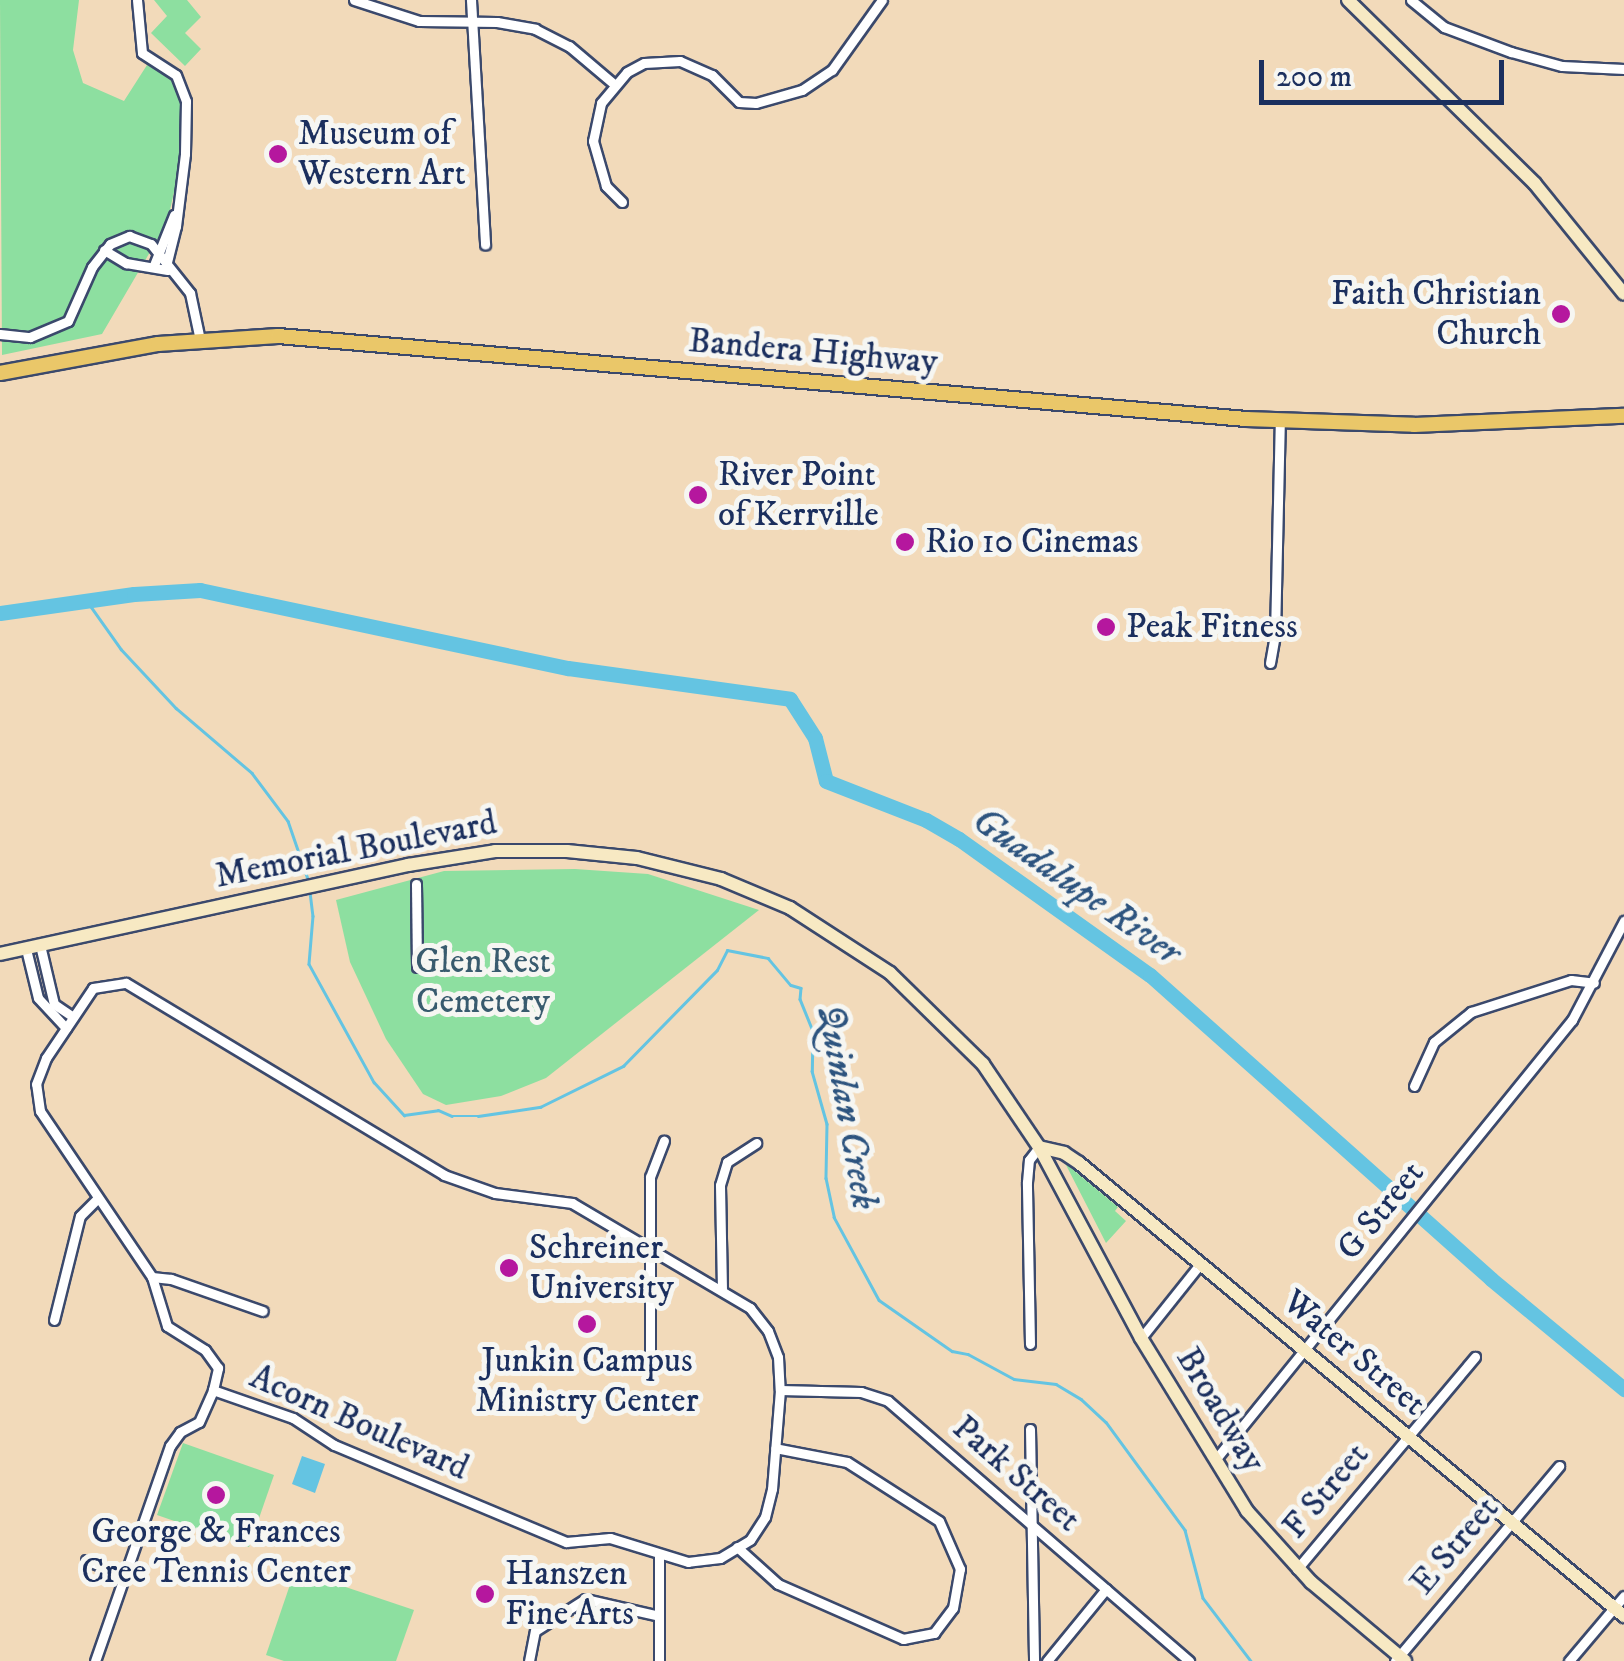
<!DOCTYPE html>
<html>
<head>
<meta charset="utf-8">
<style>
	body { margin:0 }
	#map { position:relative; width:1624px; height:1661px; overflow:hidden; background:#f2daba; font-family:"IM FELL DW Pica",serif }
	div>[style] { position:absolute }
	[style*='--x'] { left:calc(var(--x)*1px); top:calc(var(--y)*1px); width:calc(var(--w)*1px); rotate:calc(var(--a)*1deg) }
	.green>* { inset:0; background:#8ddfa0 }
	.water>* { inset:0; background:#64c4e2 }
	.stream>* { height:2.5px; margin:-1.25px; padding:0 1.25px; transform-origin:1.25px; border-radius:1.25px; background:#64c4e2 }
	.river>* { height:15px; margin:-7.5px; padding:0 7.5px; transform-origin:7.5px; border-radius:7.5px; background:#64c4e2 }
	.roads { filter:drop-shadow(2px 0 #3b496c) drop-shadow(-2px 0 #3b496c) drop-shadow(0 2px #3b496c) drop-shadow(0 -2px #3b496c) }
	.street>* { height:9px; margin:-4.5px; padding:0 4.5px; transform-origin:4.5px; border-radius:4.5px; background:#fff }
	.secondary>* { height:12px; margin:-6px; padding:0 6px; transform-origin:6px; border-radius:6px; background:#f7e9c3 }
	.primary>* { height:14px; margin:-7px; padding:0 7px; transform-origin:7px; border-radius:7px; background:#eac769 }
	.dots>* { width:28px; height:28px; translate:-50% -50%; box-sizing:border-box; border:5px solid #f6f6f2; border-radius:50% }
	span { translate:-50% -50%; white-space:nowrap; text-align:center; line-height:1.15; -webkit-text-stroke:10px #f6f6f2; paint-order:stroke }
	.poi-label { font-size:35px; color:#1b2f5e }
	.left { translate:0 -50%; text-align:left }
	.right { translate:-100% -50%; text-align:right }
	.street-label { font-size:35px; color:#1b2f5e }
	.park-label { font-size:35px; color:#385b6e }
	.water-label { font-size:38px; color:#2d547f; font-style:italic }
	.scale { position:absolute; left:1259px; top:60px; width:245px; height:45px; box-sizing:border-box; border:5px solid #1b2f5e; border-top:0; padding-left:12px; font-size:30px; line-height:35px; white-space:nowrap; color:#1b2f5e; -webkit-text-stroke:8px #f6f6f2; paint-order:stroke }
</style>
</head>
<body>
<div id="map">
	<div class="green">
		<div style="clip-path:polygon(0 0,79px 0,73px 50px,83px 83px,124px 101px,147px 65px,176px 80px,183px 100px,182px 157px,167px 223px,102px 334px,2px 355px)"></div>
		<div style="clip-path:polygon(154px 0,187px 0,201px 17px,185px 33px,201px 49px,185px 66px,151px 33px,167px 16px)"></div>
		<div style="clip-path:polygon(575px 869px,648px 874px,759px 910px,546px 1078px,501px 1096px,446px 1105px,423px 1094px,386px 1039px,350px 962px,336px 900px,444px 871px)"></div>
		<div style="clip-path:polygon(1065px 1163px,1118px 1207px,1115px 1211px,1126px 1221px,1106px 1243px)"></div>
		<div style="clip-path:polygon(183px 1443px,274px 1475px,249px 1547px,157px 1515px)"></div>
		<div style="clip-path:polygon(295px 1570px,414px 1610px,396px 1661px,284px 1661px,266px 1655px)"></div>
	</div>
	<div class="water">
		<div style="clip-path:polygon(302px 1456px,325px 1464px,315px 1493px,292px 1484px)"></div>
	</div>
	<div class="stream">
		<div style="--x:87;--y:601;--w:59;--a:54.7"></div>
		<div style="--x:121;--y:649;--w:81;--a:47"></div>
		<div style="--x:176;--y:708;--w:100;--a:40.5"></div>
		<div style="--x:252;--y:773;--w:60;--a:53.1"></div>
		<div style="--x:288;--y:821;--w:61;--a:71"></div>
		<div style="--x:310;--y:892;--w:24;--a:83"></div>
		<div style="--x:313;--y:916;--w:48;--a:94.8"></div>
		<div style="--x:309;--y:964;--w:135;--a:61.2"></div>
		<div style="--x:374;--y:1082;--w:45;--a:47.7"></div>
		<div style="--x:404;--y:1115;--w:34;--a:-8"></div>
		<div style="--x:438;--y:1110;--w:15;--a:23"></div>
		<div style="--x:452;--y:1116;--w:26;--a:0"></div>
		<div style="--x:478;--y:1116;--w:63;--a:-8.3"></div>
		<div style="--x:540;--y:1107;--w:93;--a:-26.3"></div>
		<div style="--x:623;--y:1066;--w:134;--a:-45.6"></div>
		<div style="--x:717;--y:970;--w:22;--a:-63"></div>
		<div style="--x:727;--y:950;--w:42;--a:11"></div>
		<div style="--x:768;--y:958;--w:35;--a:50"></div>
		<div style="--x:791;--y:985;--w:10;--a:17"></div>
		<div style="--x:801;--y:988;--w:11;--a:95"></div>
		<div style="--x:800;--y:999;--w:35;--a:68"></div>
		<div style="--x:813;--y:1032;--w:39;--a:91"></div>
		<div style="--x:812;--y:1071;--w:55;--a:74.2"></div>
		<div style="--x:827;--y:1124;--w:54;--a:91.1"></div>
		<div style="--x:826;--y:1178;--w:40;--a:78"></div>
		<div style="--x:834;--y:1217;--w:94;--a:61.5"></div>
		<div style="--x:879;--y:1300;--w:89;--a:34.9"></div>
		<div style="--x:952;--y:1351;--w:16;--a:11"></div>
		<div style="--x:968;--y:1354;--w:52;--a:28.5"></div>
		<div style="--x:1014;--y:1379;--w:42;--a:6.8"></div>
		<div style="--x:1056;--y:1384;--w:29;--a:31"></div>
		<div style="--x:1081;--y:1399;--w:34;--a:43"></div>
		<div style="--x:1106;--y:1422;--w:134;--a:53.8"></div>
		<div style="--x:1185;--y:1530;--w:70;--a:75.2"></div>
		<div style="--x:1203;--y:1598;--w:79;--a:52.7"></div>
	</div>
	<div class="river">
		<div style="--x:0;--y:613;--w:135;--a:-8.1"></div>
		<div style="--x:134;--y:594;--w:66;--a:-3.5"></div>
		<div style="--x:200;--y:590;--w:376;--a:12"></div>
		<div style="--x:568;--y:668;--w:224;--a:7.9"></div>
		<div style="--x:790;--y:699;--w:46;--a:57.3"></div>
		<div style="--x:815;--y:738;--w:44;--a:75.7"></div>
		<div style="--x:826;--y:781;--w:107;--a:21.3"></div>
		<div style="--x:926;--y:820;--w:38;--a:30"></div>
		<div style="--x:959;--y:839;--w:234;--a:35.5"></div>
		<div style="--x:1150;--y:975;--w:457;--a:41.7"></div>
		<div style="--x:1491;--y:1279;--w:173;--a:39.6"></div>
	</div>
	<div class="roads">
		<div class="street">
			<div style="--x:137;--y:0;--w:53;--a:84.6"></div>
			<div style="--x:142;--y:53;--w:40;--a:32.9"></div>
			<div style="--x:176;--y:75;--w:28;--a:69"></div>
			<div style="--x:186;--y:101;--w:53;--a:91.1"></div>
			<div style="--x:185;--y:154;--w:73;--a:97.1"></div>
			<div style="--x:176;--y:226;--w:41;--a:104"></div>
			<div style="--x:354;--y:0;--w:68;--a:17.9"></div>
			<div style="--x:419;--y:21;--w:78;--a:0.7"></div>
			<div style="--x:497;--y:22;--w:39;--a:10"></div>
			<div style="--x:535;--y:29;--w:38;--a:27"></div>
			<div style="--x:569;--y:46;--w:59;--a:40.2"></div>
			<div style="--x:471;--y:0;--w:245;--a:86.7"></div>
			<div style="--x:1411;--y:0;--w:43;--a:39.3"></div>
			<div style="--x:1444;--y:27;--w:72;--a:20.5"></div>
			<div style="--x:1511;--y:52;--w:53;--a:15.4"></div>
			<div style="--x:1562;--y:66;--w:62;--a:2.8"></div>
			<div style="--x:622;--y:202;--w:23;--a:-135"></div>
			<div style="--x:606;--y:186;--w:47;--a:-106.1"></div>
			<div style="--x:593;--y:141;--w:39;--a:-78"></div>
			<div style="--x:601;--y:103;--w:40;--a:-50"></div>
			<div style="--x:627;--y:72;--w:19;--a:-28"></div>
			<div style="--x:644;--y:63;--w:36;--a:-3"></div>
			<div style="--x:680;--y:61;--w:35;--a:24"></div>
			<div style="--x:712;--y:75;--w:38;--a:45"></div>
			<div style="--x:739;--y:102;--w:17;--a:3"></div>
			<div style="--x:756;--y:103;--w:48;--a:-15.8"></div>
			<div style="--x:802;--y:90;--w:36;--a:-34"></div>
			<div style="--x:832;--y:70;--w:86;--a:-54.5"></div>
			<div style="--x:104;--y:250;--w:26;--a:31"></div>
			<div style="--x:126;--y:263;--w:42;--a:9.7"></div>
			<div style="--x:154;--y:265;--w:54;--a:-68.2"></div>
			<div style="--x:0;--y:334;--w:30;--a:6"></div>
			<div style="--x:30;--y:337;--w:41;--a:-22.8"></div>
			<div style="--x:68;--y:321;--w:59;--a:-66"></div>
			<div style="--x:92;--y:267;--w:29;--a:-52"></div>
			<div style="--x:110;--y:244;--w:21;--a:-23"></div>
			<div style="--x:129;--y:236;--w:23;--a:20"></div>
			<div style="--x:151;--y:244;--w:63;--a:51.5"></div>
			<div style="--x:190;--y:293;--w:48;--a:78"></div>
			<div style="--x:1270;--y:663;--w:28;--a:-80"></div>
			<div style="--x:1275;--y:635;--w:215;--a:-88.7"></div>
			<div style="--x:416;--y:884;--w:83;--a:89.3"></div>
			<div style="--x:40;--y:945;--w:61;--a:76.7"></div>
			<div style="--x:54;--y:1004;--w:23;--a:34"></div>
			<div style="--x:26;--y:949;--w:50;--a:76.2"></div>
			<div style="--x:38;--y:998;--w:41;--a:47"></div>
			<div style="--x:126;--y:983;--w:371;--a:31.1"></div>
			<div style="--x:444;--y:1175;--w:54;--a:19.4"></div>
			<div style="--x:495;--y:1193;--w:78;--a:7.4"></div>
			<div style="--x:572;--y:1203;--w:207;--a:30.5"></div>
			<div style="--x:750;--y:1308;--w:29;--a:52"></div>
			<div style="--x:768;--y:1331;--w:28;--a:69"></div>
			<div style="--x:778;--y:1357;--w:33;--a:87"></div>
			<div style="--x:780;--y:1390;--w:99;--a:94.6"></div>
			<div style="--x:772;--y:1489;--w:29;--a:104"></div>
			<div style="--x:765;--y:1517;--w:27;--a:123"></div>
			<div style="--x:750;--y:1540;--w:35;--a:149"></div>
			<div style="--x:720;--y:1558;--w:32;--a:173"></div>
			<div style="--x:688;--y:1562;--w:82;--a:-162.9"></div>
			<div style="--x:610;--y:1538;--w:44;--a:174.8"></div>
			<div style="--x:566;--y:1542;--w:251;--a:-157.3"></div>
			<div style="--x:334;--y:1445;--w:49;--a:-146.6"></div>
			<div style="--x:293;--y:1418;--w:85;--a:-160.7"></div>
			<div style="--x:213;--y:1390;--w:23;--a:-77"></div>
			<div style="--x:218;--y:1368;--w:22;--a:-126"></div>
			<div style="--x:205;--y:1350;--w:45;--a:-147.7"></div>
			<div style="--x:167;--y:1326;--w:51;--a:-107"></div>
			<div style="--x:152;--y:1277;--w:200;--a:-124"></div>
			<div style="--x:40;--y:1111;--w:27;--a:-98"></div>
			<div style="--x:36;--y:1084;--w:28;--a:-69"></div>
			<div style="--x:46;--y:1058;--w:84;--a:-56.1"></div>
			<div style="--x:93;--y:988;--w:33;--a:-9"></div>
			<div style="--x:1414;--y:1086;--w:48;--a:-65.6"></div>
			<div style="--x:1434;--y:1042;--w:48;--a:-39"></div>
			<div style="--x:1471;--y:1012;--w:105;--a:-17.7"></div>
			<div style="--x:1571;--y:980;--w:23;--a:7"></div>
			<div style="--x:152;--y:1277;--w:19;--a:6"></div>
			<div style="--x:171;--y:1279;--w:97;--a:19.2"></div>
			<div style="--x:722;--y:1290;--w:105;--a:-91.1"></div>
			<div style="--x:720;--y:1185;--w:24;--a:-73"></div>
			<div style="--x:727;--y:1162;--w:35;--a:-33"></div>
			<div style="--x:54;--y:1320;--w:107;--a:-76"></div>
			<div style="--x:80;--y:1216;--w:24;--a:-45"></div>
			<div style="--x:1141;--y:1338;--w:95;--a:-51.4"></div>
			<div style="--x:1030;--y:1344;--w:162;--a:-91.1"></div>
			<div style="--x:1027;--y:1182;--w:22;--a:-85"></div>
			<div style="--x:1029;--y:1160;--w:16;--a:-52"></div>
			<div style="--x:650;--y:1351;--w:174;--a:-90"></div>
			<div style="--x:650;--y:1177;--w:39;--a:-69"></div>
			<div style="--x:780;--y:1390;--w:81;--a:1.4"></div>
			<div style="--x:861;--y:1392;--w:28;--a:18"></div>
			<div style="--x:888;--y:1401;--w:398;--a:40.8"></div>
			<div style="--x:1030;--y:1429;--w:232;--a:89"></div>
			<div style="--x:1215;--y:1460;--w:567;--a:-50.95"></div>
			<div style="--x:1572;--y:1020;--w:112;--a:-62.3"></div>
			<div style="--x:737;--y:1547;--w:55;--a:42.1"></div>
			<div style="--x:778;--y:1584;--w:137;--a:23.7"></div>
			<div style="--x:903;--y:1639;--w:32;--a:-11"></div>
			<div style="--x:934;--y:1633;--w:31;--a:-53"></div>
			<div style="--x:953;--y:1608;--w:40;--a:-80"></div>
			<div style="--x:960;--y:1569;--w:52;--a:-113.6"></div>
			<div style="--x:939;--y:1521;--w:109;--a:-147.3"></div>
			<div style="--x:847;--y:1462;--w:73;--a:-169"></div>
			<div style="--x:86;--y:1560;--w:42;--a:22.3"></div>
			<div style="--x:1297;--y:1569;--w:277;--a:-50"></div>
			<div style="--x:95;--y:1661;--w:228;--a:-70.8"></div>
			<div style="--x:170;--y:1446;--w:17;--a:-54"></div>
			<div style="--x:180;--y:1432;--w:21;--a:-28"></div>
			<div style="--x:199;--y:1422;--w:35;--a:-66"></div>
			<div style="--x:529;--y:1661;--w:31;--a:-79"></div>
			<div style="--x:535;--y:1631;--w:59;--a:-32.6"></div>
			<div style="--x:585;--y:1599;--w:76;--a:12.9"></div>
			<div style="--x:659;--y:1661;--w:107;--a:-90"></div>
			<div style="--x:1047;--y:1661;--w:93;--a:-50.7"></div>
			<div style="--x:1395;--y:1661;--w:255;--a:-49.9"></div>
			<div style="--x:1569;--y:1661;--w:85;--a:-49.8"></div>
		</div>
		<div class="secondary">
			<div style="--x:1348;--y:0;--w:262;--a:44.5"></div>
			<div style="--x:1535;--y:184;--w:141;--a:51"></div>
			<div style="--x:0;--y:954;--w:418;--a:-12.3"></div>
			<div style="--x:408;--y:865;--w:88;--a:-9.1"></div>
			<div style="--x:495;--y:851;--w:72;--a:0"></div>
			<div style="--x:567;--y:851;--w:70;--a:5.7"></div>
			<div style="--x:637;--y:858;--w:87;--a:14"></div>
			<div style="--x:721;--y:879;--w:75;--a:22.8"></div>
			<div style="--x:790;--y:908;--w:119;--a:33"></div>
			<div style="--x:890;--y:973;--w:130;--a:44.4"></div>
			<div style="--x:983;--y:1064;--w:100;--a:56"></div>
			<div style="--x:1039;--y:1147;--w:217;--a:61.9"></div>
			<div style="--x:1141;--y:1338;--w:203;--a:58.5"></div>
			<div style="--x:1247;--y:1511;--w:96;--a:48"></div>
			<div style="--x:1311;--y:1582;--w:123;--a:40"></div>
			<div style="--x:1039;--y:1147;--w:26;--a:13"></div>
			<div style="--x:1064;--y:1153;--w:18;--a:34"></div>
			<div style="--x:1079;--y:1163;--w:709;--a:39.73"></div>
		</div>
		<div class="primary">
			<div style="--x:0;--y:373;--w:161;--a:-10.4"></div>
			<div style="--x:158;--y:344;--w:120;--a:-3.8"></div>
			<div style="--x:278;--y:336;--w:972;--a:4.9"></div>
			<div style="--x:1246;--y:419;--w:168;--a:2"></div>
			<div style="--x:1414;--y:425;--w:210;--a:-2.5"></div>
		</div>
	</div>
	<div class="dots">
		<div style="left:278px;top:154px;background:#b5179e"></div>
		<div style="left:1561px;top:314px;background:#b5179e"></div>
		<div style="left:698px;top:495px;background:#b5179e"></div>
		<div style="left:905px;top:542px;background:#b5179e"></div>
		<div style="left:1106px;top:627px;background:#b5179e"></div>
		<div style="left:509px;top:1268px;background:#b5179e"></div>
		<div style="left:587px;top:1324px;background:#b5179e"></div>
		<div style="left:216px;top:1495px;background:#b5179e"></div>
		<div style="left:485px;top:1594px;background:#b5179e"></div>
	</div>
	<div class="poi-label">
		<span class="left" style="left:298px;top:154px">Museum of<br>Western Art</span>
		<span class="right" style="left:1541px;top:314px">Faith Christian<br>Church</span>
		<span class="left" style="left:718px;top:495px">River Point<br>of Kerrville</span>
		<span class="left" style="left:925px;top:542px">Rio 10 Cinemas</span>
		<span class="left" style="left:1126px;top:627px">Peak Fitness</span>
		<span class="left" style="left:529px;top:1268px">Schreiner<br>University</span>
		<span style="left:587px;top:1381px">Junkin Campus<br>Ministry Center</span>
		<span style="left:216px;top:1552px">George &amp; Frances<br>Cree Tennis Center</span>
		<span class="left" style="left:505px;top:1594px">Hanszen<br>Fine Arts</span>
	</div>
	<div class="street-label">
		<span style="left:813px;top:352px;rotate:5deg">Bandera Highway</span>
		<span style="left:356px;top:850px;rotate:-11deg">Memorial Boulevard</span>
		<span style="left:1381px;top:1211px;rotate:-51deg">G Street</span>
		<span style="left:1354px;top:1353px;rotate:40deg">Water Street</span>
		<span style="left:1220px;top:1410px;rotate:59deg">Broadway</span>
		<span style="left:359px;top:1423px;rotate:24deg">Acorn Boulevard</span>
		<span style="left:1016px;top:1474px;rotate:41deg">Park Street</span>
		<span style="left:1326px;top:1491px;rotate:-50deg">F Street</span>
		<span style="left:1455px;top:1546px;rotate:-50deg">E Street</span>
	</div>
	<div class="park-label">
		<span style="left:483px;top:982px">Glen Rest<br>Cemetery</span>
	</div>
	<div class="water-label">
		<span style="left:1076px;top:887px;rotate:35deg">Guadalupe River</span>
		<span style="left:846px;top:1107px;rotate:80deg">Quinlan Creek</span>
	</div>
	<div class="scale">200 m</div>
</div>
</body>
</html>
